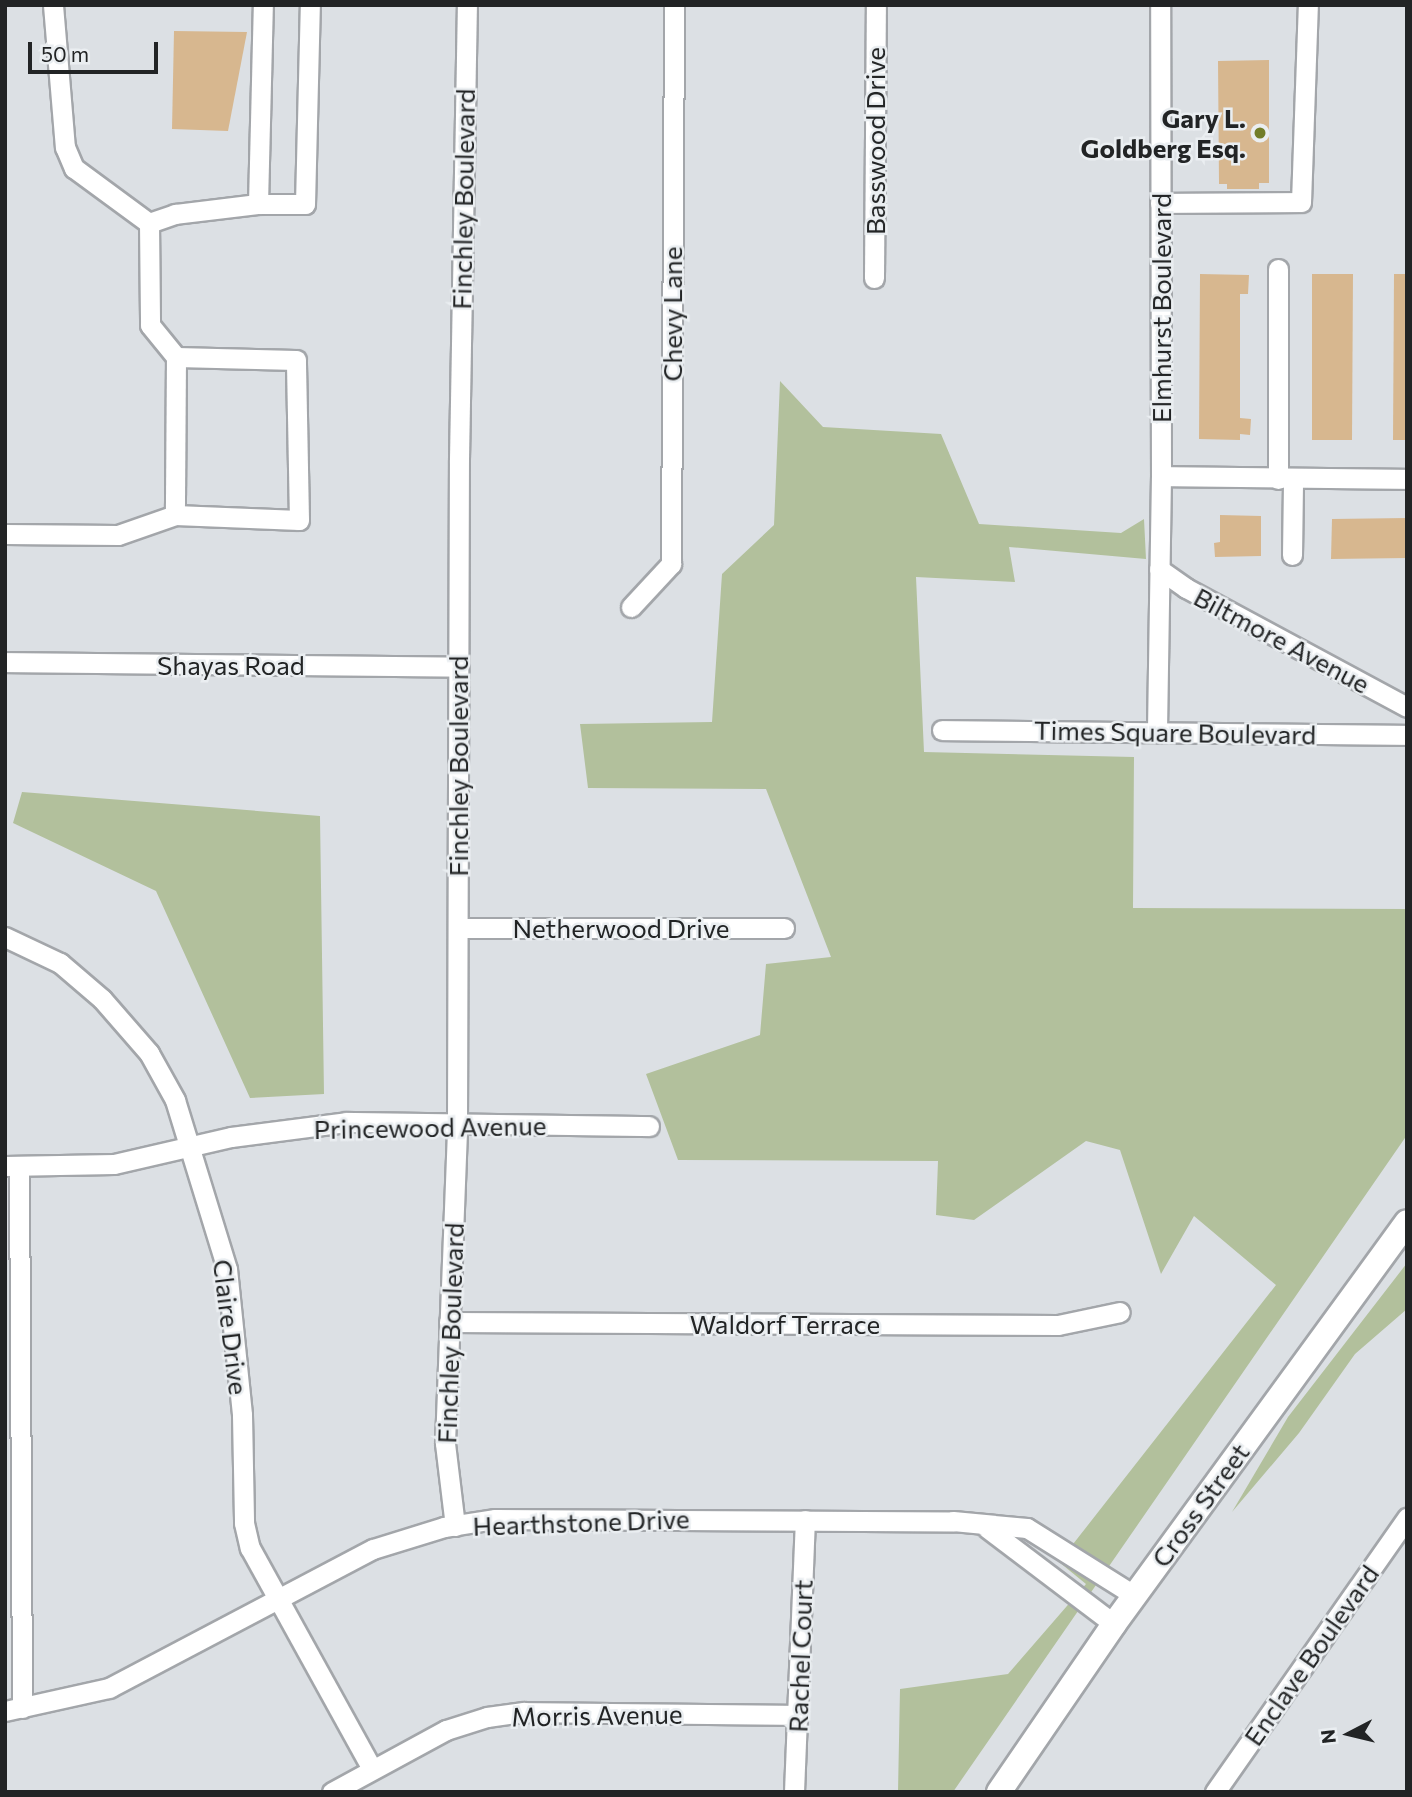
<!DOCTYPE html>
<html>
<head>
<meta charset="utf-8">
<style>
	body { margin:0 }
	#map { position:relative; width:1412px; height:1797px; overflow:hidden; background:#dce0e4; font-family:Commissioner,sans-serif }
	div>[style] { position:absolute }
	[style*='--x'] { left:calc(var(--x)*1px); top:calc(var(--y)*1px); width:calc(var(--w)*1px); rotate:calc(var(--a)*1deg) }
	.green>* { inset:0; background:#b2c09c }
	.building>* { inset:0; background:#d7b78f }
	.roads { filter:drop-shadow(2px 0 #a3a6aa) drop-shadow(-2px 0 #a3a6aa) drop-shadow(0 2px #a3a6aa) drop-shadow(0 -2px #a3a6aa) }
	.minor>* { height:19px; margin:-9.5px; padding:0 9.5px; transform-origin:9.5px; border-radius:9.5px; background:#fff }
	.major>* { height:24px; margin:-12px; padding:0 12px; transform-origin:12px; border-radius:12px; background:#fff }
	.dots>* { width:19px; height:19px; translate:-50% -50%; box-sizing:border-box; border:4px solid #eaeef1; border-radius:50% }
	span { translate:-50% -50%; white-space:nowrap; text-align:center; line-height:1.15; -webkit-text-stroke:5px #eaeef1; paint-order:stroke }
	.poi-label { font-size:26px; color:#222425; font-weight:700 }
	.right { translate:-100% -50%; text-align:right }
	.street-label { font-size:26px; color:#222425 }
	.frame { position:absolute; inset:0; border:7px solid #222425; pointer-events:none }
	.north { position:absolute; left:1314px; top:1699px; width:70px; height:70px; -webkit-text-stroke:5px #eaeef1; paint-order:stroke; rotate:263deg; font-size:19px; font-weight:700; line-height:28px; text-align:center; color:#222425 }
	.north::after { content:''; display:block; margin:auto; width:24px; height:32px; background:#222425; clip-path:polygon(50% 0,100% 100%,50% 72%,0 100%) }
	.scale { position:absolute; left:28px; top:42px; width:130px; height:32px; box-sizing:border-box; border:4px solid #222425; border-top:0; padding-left:9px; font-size:21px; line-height:24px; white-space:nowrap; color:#222425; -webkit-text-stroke:5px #eaeef1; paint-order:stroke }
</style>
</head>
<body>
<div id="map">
	<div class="green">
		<div style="clip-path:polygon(780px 381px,823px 427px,941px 434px,979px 524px,1121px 533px,1144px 519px,1146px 559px,1009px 547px,1015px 582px,916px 577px,924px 752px,1134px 757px,1133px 908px,1407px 909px,1407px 1135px,953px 1792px,898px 1792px,900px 1689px,1008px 1674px,1086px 1584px,1059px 1562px,1276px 1285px,1194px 1216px,1161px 1274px,1120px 1150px,1086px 1141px,974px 1220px,936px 1215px,938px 1161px,678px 1160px,646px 1074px,760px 1035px,766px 964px,831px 957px,766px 789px,588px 788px,580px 724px,712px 722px,722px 574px,774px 525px)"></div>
		<div style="clip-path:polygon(22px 792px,320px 816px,324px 1094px,250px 1098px,156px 891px,13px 823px)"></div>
		<div style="clip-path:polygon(1407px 1263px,1407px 1309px,1355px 1354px,1299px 1433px,1232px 1512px,1288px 1417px)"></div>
	</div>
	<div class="building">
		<div style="clip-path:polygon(174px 31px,247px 32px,228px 131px,172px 129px)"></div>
		<div style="clip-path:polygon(1269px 60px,1269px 183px,1259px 183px,1259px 189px,1227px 189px,1227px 184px,1219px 184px,1218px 61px)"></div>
		<div style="clip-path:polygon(1200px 274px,1249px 275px,1248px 294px,1240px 294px,1240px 418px,1251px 419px,1250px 435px,1240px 434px,1240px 440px,1199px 439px)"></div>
		<div style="clip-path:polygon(1312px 274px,1353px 274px,1352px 440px,1312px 440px)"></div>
		<div style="clip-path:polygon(1394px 274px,1407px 274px,1407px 440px,1393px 440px)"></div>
		<div style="clip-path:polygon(1220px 515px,1261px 516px,1261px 556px,1215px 557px,1214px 543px,1220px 542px)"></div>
		<div style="clip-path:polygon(1407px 518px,1407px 558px,1331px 559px,1332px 519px)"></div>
	</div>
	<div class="roads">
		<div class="minor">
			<div style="--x:53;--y:5;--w:143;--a:85.2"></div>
			<div style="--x:65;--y:147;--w:23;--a:67"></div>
			<div style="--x:74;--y:168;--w:93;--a:36.3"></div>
			<div style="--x:149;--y:223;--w:102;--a:89.4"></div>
			<div style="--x:150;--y:325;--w:41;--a:50.9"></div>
			<div style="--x:176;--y:357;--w:158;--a:90.4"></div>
			<div style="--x:1160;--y:203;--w:141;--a:-0.4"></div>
			<div style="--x:1301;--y:202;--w:197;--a:-88"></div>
			<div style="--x:258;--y:204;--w:47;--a:0"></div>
			<div style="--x:305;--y:204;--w:199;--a:-88.6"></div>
			<div style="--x:149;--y:223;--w:28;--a:-19"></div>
			<div style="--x:175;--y:214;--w:84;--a:-6.9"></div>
			<div style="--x:258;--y:204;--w:199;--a:-88.6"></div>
			<div style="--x:874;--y:278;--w:273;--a:-89.6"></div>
			<div style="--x:1161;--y:476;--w:246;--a:0.7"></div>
			<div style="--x:1278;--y:479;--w:210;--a:-90"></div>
			<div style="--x:5;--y:534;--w:113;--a:0.5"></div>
			<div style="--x:118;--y:535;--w:60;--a:-19.3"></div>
			<div style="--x:175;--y:515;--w:124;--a:2.3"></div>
			<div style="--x:299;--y:520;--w:160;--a:-91.1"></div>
			<div style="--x:296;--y:360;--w:120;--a:-178.6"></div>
			<div style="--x:1292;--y:555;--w:76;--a:-89.2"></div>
			<div style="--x:1159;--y:569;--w:33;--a:35"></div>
			<div style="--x:1186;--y:588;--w:251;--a:28.3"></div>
			<div style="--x:631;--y:607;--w:59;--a:-47.1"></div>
			<div style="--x:671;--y:564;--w:559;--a:-89.69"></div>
			<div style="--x:5;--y:662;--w:453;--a:0.6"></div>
			<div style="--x:942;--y:730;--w:465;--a:0.6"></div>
			<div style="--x:1157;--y:730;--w:254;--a:-89.1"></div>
			<div style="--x:1161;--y:476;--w:471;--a:-90.1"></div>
			<div style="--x:458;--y:928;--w:326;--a:0"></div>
			<div style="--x:5;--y:937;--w:61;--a:25.3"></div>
			<div style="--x:60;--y:963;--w:55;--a:40.6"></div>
			<div style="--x:102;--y:999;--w:72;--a:49"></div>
			<div style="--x:149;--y:1053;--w:54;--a:61"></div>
			<div style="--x:175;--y:1100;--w:177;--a:72.9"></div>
			<div style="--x:227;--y:1269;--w:147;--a:84.1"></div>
			<div style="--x:242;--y:1415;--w:108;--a:88.9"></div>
			<div style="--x:244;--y:1523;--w:26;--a:77"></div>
			<div style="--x:250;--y:1548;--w:252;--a:61.1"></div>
			<div style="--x:5;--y:1166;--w:109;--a:-1.1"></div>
			<div style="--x:114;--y:1164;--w:120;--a:-13"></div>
			<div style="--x:231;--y:1137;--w:116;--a:-7.4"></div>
			<div style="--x:346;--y:1122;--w:303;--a:0.8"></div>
			<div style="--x:19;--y:1166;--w:542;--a:89.68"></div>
			<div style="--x:449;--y:1322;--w:609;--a:0.28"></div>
			<div style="--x:1058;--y:1325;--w:63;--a:-11.8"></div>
			<div style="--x:455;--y:1526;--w:84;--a:-96.9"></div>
			<div style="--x:445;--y:1443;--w:319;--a:-87.8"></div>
			<div style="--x:457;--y:1124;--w:665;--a:-89.83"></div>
			<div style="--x:459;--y:459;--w:454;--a:-89"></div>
			<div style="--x:987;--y:1528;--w:159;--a:37.1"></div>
			<div style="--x:5;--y:1711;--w:107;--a:-12.5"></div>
			<div style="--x:109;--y:1688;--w:298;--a:-27.8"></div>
			<div style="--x:373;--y:1549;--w:74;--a:-17.2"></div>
			<div style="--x:444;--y:1527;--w:52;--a:-8.9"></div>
			<div style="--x:495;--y:1519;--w:458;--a:0.3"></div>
			<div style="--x:953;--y:1521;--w:74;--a:5.4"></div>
			<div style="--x:1027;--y:1528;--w:126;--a:32.1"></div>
			<div style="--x:332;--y:1792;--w:130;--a:-28.5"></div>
			<div style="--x:446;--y:1730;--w:43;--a:-17.6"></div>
			<div style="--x:487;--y:1717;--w:37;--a:-8"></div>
			<div style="--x:524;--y:1712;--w:271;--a:0.6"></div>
			<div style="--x:794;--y:1792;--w:272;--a:-87.7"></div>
			<div style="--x:1215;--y:1792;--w:335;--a:-55"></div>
		</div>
		<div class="major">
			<div style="--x:999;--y:1792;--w:204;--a:-55.6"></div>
			<div style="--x:1114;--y:1624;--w:497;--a:-53.9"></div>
		</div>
	</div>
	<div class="dots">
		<div style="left:1260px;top:133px;background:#717d29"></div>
	</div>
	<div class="poi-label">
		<span class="right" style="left:1246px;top:133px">Gary L.<br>Goldberg Esq.</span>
	</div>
	<div class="street-label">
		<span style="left:875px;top:141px;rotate:-90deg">Basswood Drive</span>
		<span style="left:463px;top:199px;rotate:-89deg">Finchley Boulevard</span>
		<span style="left:1161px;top:308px;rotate:-90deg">Elmhurst Boulevard</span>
		<span style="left:672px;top:314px;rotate:-90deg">Chevy Lane</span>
		<span style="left:1282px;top:640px;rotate:28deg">Biltmore Avenue</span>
		<span style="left:231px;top:665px">Shayas Road</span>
		<span style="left:1175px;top:732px;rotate:1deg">Times Square Boulevard</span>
		<span style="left:458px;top:766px;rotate:-90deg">Finchley Boulevard</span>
		<span style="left:621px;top:928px">Netherwood Drive</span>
		<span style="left:430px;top:1127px;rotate:-1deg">Princewood Avenue</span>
		<span style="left:785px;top:1324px">Waldorf Terrace</span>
		<span style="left:231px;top:1327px;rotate:83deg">Claire Drive</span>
		<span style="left:450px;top:1333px;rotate:-88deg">Finchley Boulevard</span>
		<span style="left:1200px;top:1505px;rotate:-54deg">Cross Street</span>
		<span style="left:581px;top:1522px;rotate:-2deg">Hearthstone Drive</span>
		<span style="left:1311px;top:1655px;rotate:-55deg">Enclave Boulevard</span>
		<span style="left:800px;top:1656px;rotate:-88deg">Rachel Court</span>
		<span style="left:597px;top:1715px;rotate:-1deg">Morris Avenue</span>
	</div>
	<div class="frame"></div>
	<div class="north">N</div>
	<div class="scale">50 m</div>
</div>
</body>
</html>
